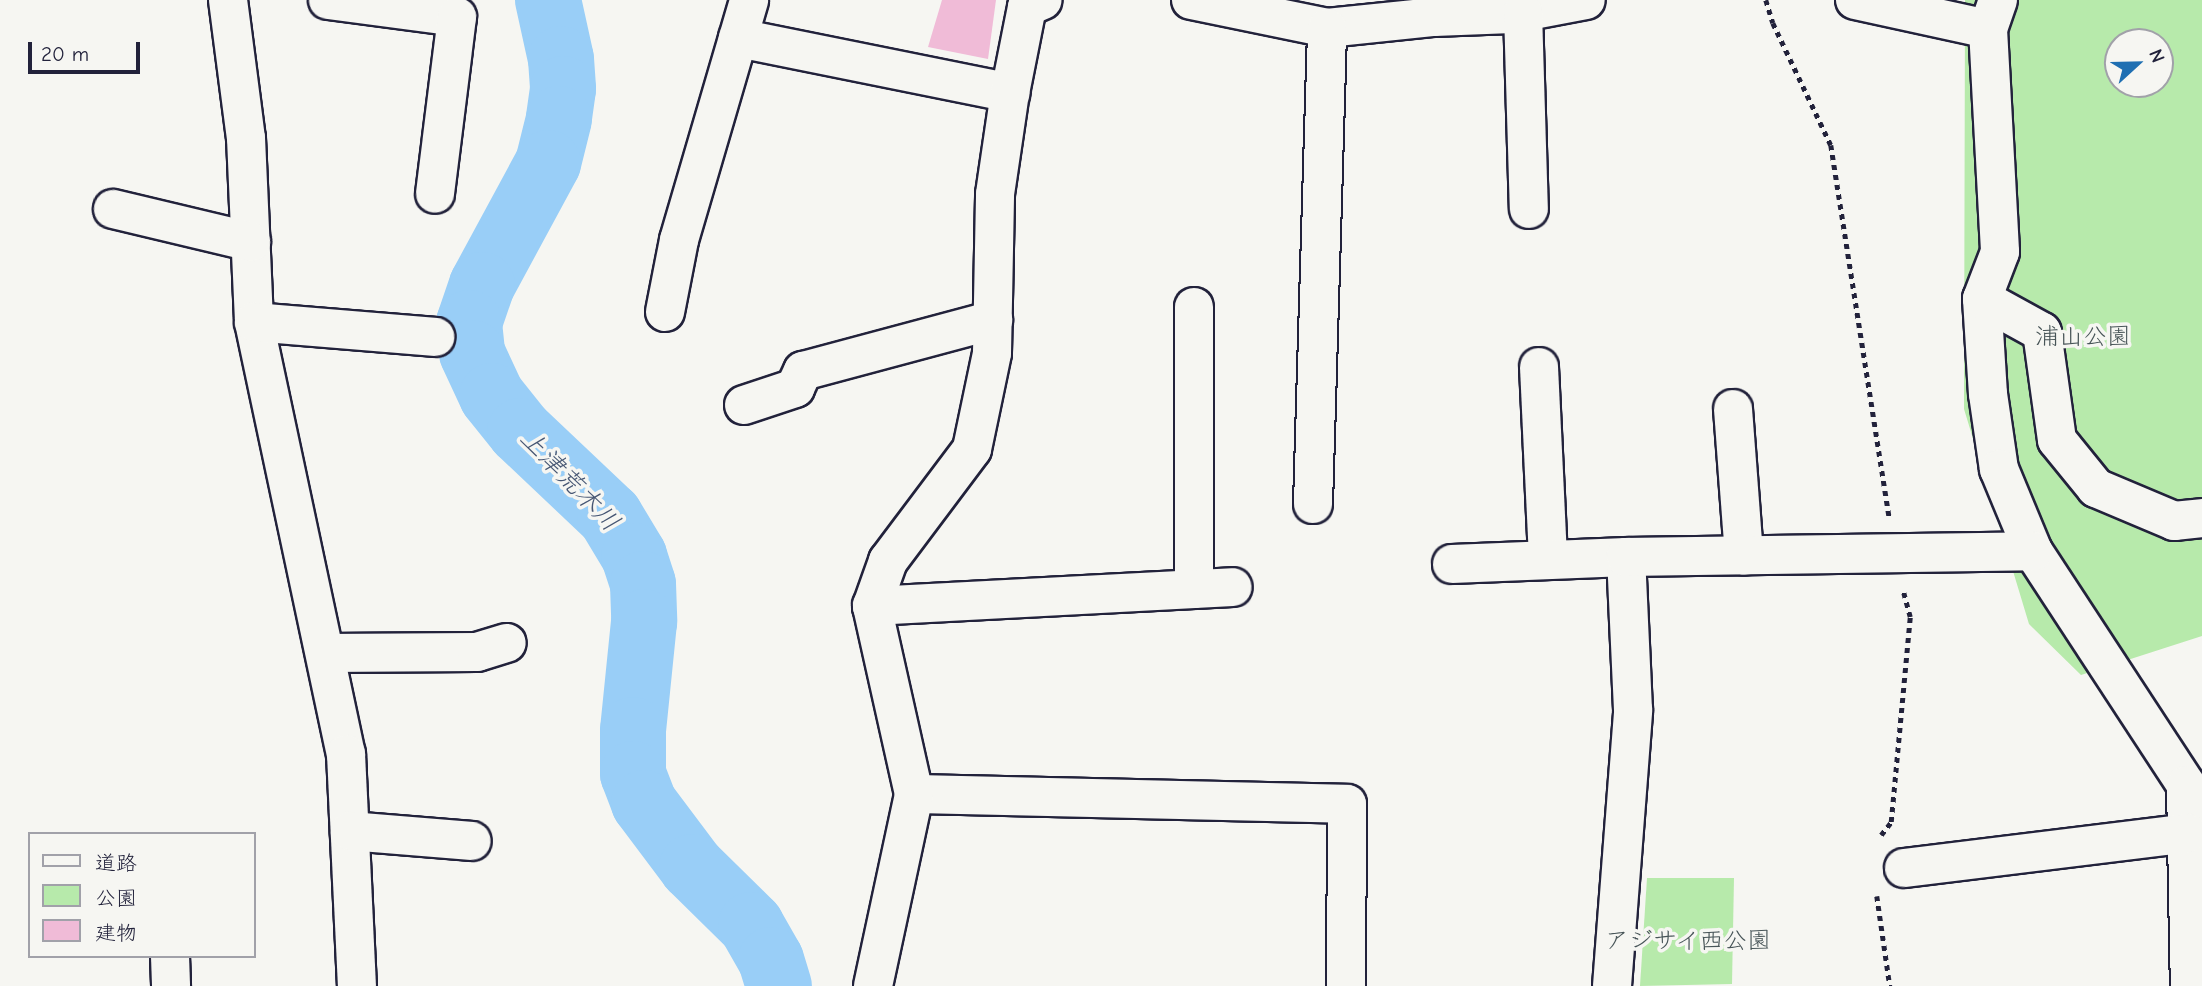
<!DOCTYPE html>
<html>
<head>
<meta charset="utf-8">
<style>
	body { margin:0 }
	#map { position:relative; width:2202px; height:986px; overflow:hidden; background:#f6f6f2; font-family:"Comic Neue","Klee One",sans-serif }
	div>[style] { position:absolute }
	[style*='--x'] { left:calc(var(--x)*1px); top:calc(var(--y)*1px); width:calc(var(--w)*1px); rotate:calc(var(--a)*1deg) }
	.green>* { inset:0; background:#b7eaab }
	.river>* { height:66px; margin:-33px; padding:0 33px; transform-origin:33px; border-radius:33px; background:#99cef7 }
	.building>* { inset:0; background:#f0bbd7 }
	.path>* { height:4.5px; margin-top:-2.25px; transform-origin:0; background:repeating-linear-gradient(90deg,#22223b 0 5px,transparent 0 10px) }
	.roads { filter:drop-shadow(2px 0 #22223b) drop-shadow(-2px 0 #22223b) drop-shadow(0 2px #22223b) drop-shadow(0 -2px #22223b) }
	.minor>* { height:38px; margin:-19px; padding:0 19px; transform-origin:19px; border-radius:19px; background:#f6f6f2 }
	span { translate:-50% -50%; white-space:nowrap; text-align:center; line-height:1.15; -webkit-text-stroke:7px #f6f6f2; paint-order:stroke }
	.park-label { font-size:24px; color:#475457 }
	.water-label { font-size:26px; color:#465673; font-style:italic }
	.legend { position:absolute; left:28px; top:832px; width:228px; height:126px; box-sizing:border-box; background:#f6f6f2; border:2px solid #a1a1a9; margin:0; padding:9px 12px; list-style:none; font-size:21px; color:#22223b }
	.legend li { display:flex; align-items:center; gap:14px; height:35px }
	.legend b { width:35px; border:2px solid #a1a1a9 }
	.north { position:absolute; left:2104px; top:28px; width:70px; height:70px; box-sizing:border-box; background:#f6f6f2; border:2px solid #a1a1a9; border-radius:50%; rotate:68deg; font-size:19px; font-weight:700; line-height:28px; text-align:center; color:#22223b }
	.north::after { content:''; display:block; margin:auto; width:24px; height:32px; background:#1f6fb2; clip-path:polygon(50% 0,100% 100%,50% 72%,0 100%) }
	.scale { position:absolute; left:28px; top:42px; width:112px; height:32px; box-sizing:border-box; border:4px solid #22223b; border-top:0; padding-left:9px; font-size:21px; line-height:24px; white-space:nowrap; color:#22223b; -webkit-text-stroke:5px #f6f6f2; paint-order:stroke }
</style>
</head>
<body>
<div id="map">
	<div class="green">
		<div style="clip-path:polygon(evenodd,1965px 0,2202px 0,2202px 636px,2081px 675px,2029px 624px,1964px 409px,1965px 0,2118px 42px,2160px 42px,2160px 84px,2118px 84px,2118px 42px)"></div>
		<div style="clip-path:polygon(1647px 878px,1734px 878px,1732px 984px,1640px 986px)"></div>
	</div>
	<div class="river">
		<div style="--x:548;--y:0;--w:60;--a:77.6"></div>
		<div style="--x:561;--y:59;--w:30;--a:86"></div>
		<div style="--x:563;--y:89;--w:30;--a:98"></div>
		<div style="--x:559;--y:119;--w:45;--a:104"></div>
		<div style="--x:548;--y:163;--w:139;--a:118.4"></div>
		<div style="--x:482;--y:285;--w:40;--a:108.9"></div>
		<div style="--x:469;--y:323;--w:30;--a:84"></div>
		<div style="--x:472;--y:353;--w:47;--a:65.1"></div>
		<div style="--x:492;--y:396;--w:45;--a:51.3"></div>
		<div style="--x:520;--y:431;--w:124;--a:43.4"></div>
		<div style="--x:610;--y:516;--w:47;--a:59"></div>
		<div style="--x:634;--y:556;--w:29;--a:72"></div>
		<div style="--x:643;--y:584;--w:38;--a:88"></div>
		<div style="--x:644;--y:622;--w:109;--a:95.8"></div>
		<div style="--x:633;--y:730;--w:44;--a:90"></div>
		<div style="--x:633;--y:774;--w:31;--a:69"></div>
		<div style="--x:644;--y:803;--w:80;--a:53.1"></div>
		<div style="--x:692;--y:867;--w:83;--a:44.5"></div>
		<div style="--x:751;--y:925;--w:40;--a:60.3"></div>
		<div style="--x:771;--y:960;--w:27;--a:73"></div>
	</div>
	<div class="building">
		<div style="clip-path:polygon(942px 0,996px 0,988px 59px,928px 47px)"></div>
	</div>
	<div class="path">
		<div style="--x:1766;--y:0;--w:24;--a:73"></div>
		<div style="--x:1773;--y:23;--w:135;--a:64.6"></div>
		<div style="--x:1831;--y:145;--w:376;--a:81.1"></div>
		<div style="--x:1881;--y:835;--w:16;--a:-52"></div>
		<div style="--x:1891;--y:822;--w:206;--a:-84.7"></div>
		<div style="--x:1910;--y:617;--w:28;--a:-105"></div>
		<div style="--x:1877;--y:896;--w:91;--a:81.8"></div>
	</div>
	<div class="roads">
		<div class="minor">
			<div style="--x:228;--y:0;--w:139;--a:82.6"></div>
			<div style="--x:246;--y:138;--w:184;--a:87.5"></div>
			<div style="--x:254;--y:322;--w:442;--a:78"></div>
			<div style="--x:346;--y:754;--w:232;--a:87.3"></div>
			<div style="--x:328;--y:0;--w:130;--a:7.5"></div>
			<div style="--x:457;--y:17;--w:178;--a:97.1"></div>
			<div style="--x:1191;--y:0;--w:139;--a:11.6"></div>
			<div style="--x:1327;--y:28;--w:108;--a:-5.9"></div>
			<div style="--x:1434;--y:17;--w:78;--a:-2.2"></div>
			<div style="--x:1512;--y:14;--w:75;--a:-10.7"></div>
			<div style="--x:1855;--y:0;--w:136;--a:12.3"></div>
			<div style="--x:1998;--y:0;--w:31;--a:109"></div>
			<div style="--x:1988;--y:29;--w:223;--a:86.9"></div>
			<div style="--x:2000;--y:252;--w:50;--a:111"></div>
			<div style="--x:1982;--y:299;--w:95;--a:86.4"></div>
			<div style="--x:1988;--y:394;--w:76;--a:81.7"></div>
			<div style="--x:1999;--y:469;--w:89;--a:67.5"></div>
			<div style="--x:2033;--y:551;--w:280;--a:56.8"></div>
			<div style="--x:2186;--y:785;--w:201;--a:88.9"></div>
			<div style="--x:1523;--y:12;--w:197;--a:88.3"></div>
			<div style="--x:738;--y:38;--w:278;--a:11.4"></div>
			<div style="--x:113;--y:209;--w:142;--a:13.4"></div>
			<div style="--x:1982;--y:299;--w:68;--a:28.8"></div>
			<div style="--x:2042;--y:332;--w:109;--a:82.1"></div>
			<div style="--x:2057;--y:440;--w:62;--a:50.9"></div>
			<div style="--x:2096;--y:488;--w:85;--a:22.9"></div>
			<div style="--x:2174;--y:521;--w:28;--a:-6"></div>
			<div style="--x:665;--y:312;--w:73;--a:-79"></div>
			<div style="--x:679;--y:240;--w:250;--a:-73.7"></div>
			<div style="--x:254;--y:322;--w:182;--a:4.7"></div>
			<div style="--x:1539;--y:367;--w:193;--a:87.3"></div>
			<div style="--x:744;--y:405;--w:54;--a:-18.4"></div>
			<div style="--x:795;--y:388;--w:19;--a:-65"></div>
			<div style="--x:803;--y:371;--w:197;--a:-15"></div>
			<div style="--x:1733;--y:409;--w:147;--a:85.7"></div>
			<div style="--x:1313;--y:504;--w:476;--a:-88.3"></div>
			<div style="--x:1452;--y:564;--w:174;--a:-2.3"></div>
			<div style="--x:1194;--y:589;--w:282;--a:-90"></div>
			<div style="--x:872;--y:606;--w:361;--a:-3"></div>
			<div style="--x:325;--y:653;--w:152;--a:-0.4"></div>
			<div style="--x:477;--y:652;--w:31;--a:-17"></div>
			<div style="--x:914;--y:794;--w:433;--a:1.3"></div>
			<div style="--x:1347;--y:804;--w:182;--a:90.3"></div>
			<div style="--x:350;--y:831;--w:122;--a:4.7"></div>
			<div style="--x:1904;--y:868;--w:286;--a:-7"></div>
			<div style="--x:170;--y:956;--w:30;--a:88"></div>
			<div style="--x:873;--y:986;--w:196;--a:-77.9"></div>
			<div style="--x:914;--y:794;--w:193;--a:-102.6"></div>
			<div style="--x:872;--y:606;--w:48;--a:-70.4"></div>
			<div style="--x:888;--y:561;--w:140;--a:-53.1"></div>
			<div style="--x:972;--y:449;--w:98;--a:-78.2"></div>
			<div style="--x:992;--y:353;--w:159;--a:-88.9"></div>
			<div style="--x:995;--y:194;--w:102;--a:-81.6"></div>
			<div style="--x:1010;--y:93;--w:88;--a:-78.8"></div>
			<div style="--x:1027;--y:7;--w:17;--a:-24"></div>
			<div style="--x:1612;--y:986;--w:277;--a:-85.6"></div>
			<div style="--x:1633;--y:710;--w:153;--a:-92.6"></div>
			<div style="--x:1626;--y:557;--w:407;--a:-0.8"></div>
		</div>
	</div>
	<div class="park-label">
		<span style="left:2083px;top:337px">浦山公園</span>
		<span style="left:1688px;top:941px">アジサイ西公園</span>
	</div>
	<div class="water-label">
		<span style="left:569px;top:481px;rotate:46deg">上津荒木川</span>
	</div>
	<ul class="legend">
	<li><b style="height:9px;background:#f6f6f2"></b>道路</li>
	<li><b style="height:19px;background:#b7eaab"></b>公園</li>
	<li><b style="height:19px;background:#f0bbd7"></b>建物</li>
	</ul>
	<div class="north">N</div>
	<div class="scale">20 m</div>
</div>
</body>
</html>
